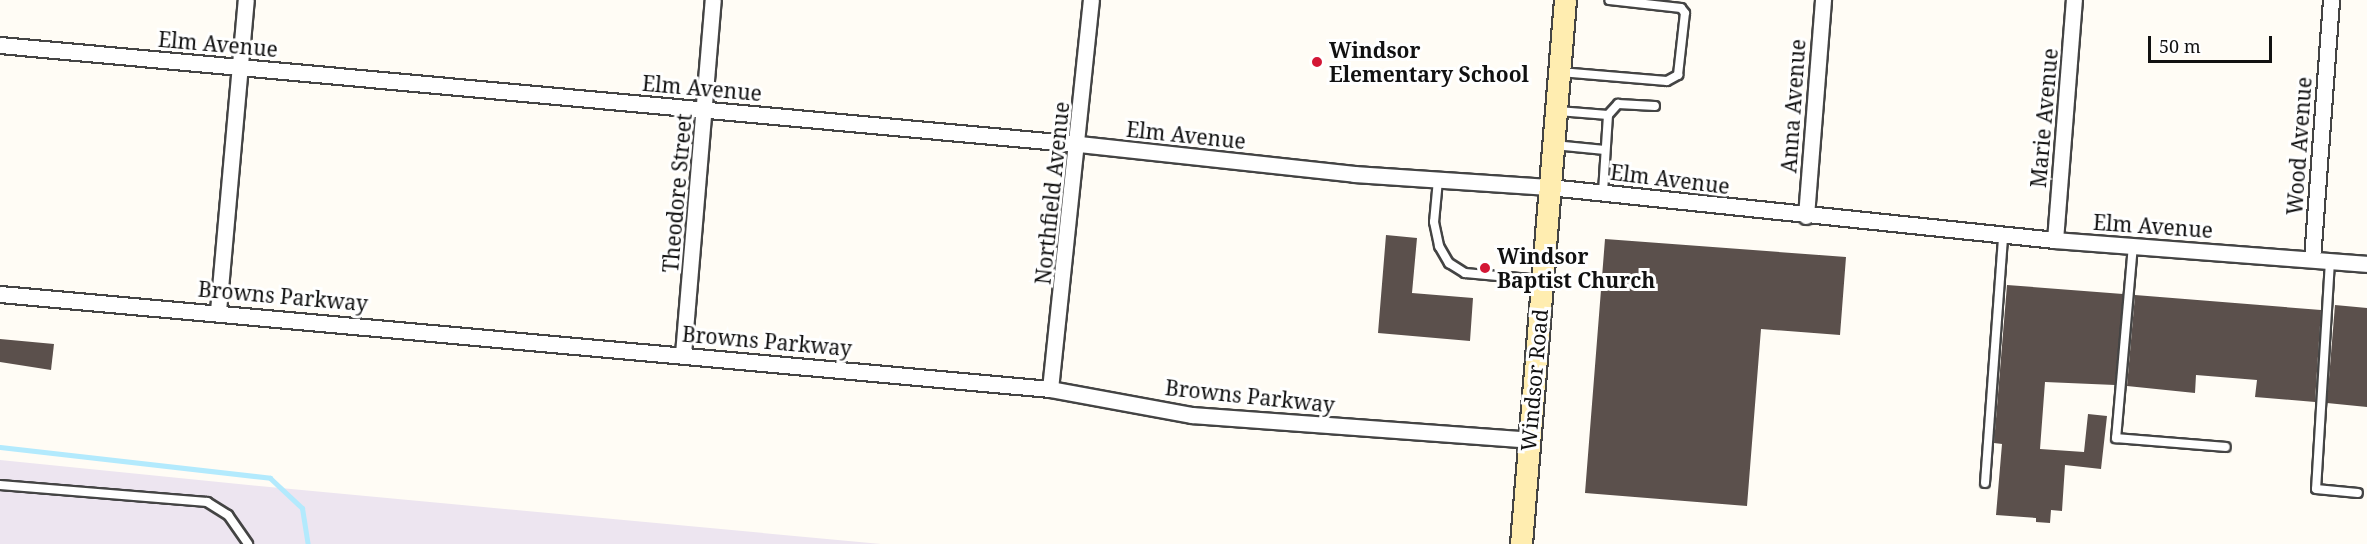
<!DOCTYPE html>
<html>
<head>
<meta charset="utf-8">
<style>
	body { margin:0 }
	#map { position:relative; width:2367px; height:544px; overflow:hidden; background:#fffcf5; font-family:"Noto Serif",serif }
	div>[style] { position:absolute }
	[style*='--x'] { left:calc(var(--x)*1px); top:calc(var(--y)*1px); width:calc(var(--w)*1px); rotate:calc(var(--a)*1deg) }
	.industrial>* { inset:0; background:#ede5f0 }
	.stream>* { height:5px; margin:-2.5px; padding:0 2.5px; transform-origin:2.5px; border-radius:2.5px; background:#b3eafd }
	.building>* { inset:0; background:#5b504c }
	.roads { filter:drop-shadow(2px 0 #444) drop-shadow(-2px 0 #444) drop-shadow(0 2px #444) drop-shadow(0 -2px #444) }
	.lane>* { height:8px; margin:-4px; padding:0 4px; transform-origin:4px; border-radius:4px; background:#fff }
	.street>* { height:15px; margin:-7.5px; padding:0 7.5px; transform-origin:7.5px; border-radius:7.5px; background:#fff }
	.secondary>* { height:21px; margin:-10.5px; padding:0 10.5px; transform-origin:10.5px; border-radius:10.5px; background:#ffedb0 }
	.dots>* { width:16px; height:16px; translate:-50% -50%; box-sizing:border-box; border:3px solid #fff; border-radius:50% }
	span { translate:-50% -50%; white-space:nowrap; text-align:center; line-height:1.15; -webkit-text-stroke:6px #fff; paint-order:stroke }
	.street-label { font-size:21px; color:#111 }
	.poi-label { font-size:21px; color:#111; font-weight:700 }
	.left { translate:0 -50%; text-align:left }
	.scale { position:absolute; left:2148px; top:36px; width:124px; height:27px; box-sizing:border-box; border:3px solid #111; border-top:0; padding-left:8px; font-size:18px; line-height:21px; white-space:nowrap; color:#111; -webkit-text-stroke:4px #fff; paint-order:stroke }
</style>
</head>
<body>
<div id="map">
	<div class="industrial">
		<div style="clip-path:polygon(0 460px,259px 486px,881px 544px,0 544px)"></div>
	</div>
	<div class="stream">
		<div style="--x:0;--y:447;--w:272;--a:6.5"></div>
		<div style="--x:270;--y:478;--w:44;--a:43.2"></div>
		<div style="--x:302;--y:508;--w:36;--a:81"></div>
	</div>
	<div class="building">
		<div style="clip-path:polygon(1386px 235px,1417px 238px,1412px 293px,1473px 298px,1470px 341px,1378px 333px)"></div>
		<div style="clip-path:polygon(1605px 239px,1846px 257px,1840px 335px,1761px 329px,1747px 506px,1585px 493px)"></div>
		<div style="clip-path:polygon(2007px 285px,2123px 294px,2115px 385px,2045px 382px,2040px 449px,2084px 452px,2088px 414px,2107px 416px,2101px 469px,2065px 465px,2062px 511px,2051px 510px,2050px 523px,2036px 522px,2036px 518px,1996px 515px,2002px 444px,1994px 443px)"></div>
		<div style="clip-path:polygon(2135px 295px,2321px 310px,2315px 402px,2255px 397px,2257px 380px,2196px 375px,2195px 393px,2127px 386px)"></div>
		<div style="clip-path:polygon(2335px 305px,2367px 308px,2367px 407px,2327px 403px)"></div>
		<div style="clip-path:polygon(0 339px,54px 344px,51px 370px,0 362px)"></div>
	</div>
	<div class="roads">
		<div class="lane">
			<div style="--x:1560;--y:72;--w:107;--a:4.8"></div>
			<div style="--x:1667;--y:81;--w:13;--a:-29"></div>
			<div style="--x:1678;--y:75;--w:62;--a:-83.6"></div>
			<div style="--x:1685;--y:13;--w:6;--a:-129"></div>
			<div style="--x:1681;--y:8;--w:72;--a:-173.7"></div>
			<div style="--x:1558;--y:111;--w:50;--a:4.6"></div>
			<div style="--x:1608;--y:115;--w:78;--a:93.7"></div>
			<div style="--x:1608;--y:115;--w:15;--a:-48"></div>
			<div style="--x:1618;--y:104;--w:37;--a:3"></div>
			<div style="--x:1554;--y:145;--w:51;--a:5.6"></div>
			<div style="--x:1438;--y:180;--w:42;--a:95.4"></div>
			<div style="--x:1434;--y:222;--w:25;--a:78"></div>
			<div style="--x:1439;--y:246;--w:20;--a:60"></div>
			<div style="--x:1449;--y:263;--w:19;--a:32"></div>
			<div style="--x:1465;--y:273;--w:76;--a:5.3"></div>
			<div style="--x:2133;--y:245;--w:194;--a:95"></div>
			<div style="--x:2116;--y:438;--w:110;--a:4.7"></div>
			<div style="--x:2330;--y:261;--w:228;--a:93.5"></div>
			<div style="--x:2316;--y:489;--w:42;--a:5.4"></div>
			<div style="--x:1985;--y:483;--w:249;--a:-85.8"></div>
			<div style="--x:0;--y:485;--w:208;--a:4.7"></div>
			<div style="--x:207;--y:502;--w:25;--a:32"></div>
			<div style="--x:228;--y:515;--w:35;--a:55"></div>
		</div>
		<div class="street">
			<div style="--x:0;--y:45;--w:1084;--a:5.24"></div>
			<div style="--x:1079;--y:144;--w:277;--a:6.2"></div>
			<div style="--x:1354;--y:174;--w:195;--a:3.8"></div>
			<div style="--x:1549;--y:187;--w:509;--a:5.98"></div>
			<div style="--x:2055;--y:240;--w:313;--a:4.4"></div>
			<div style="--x:1806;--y:216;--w:217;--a:-85.5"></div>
			<div style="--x:2055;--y:240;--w:241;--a:-85.5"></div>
			<div style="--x:2312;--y:259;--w:260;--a:-85.8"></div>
			<div style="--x:0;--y:294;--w:1054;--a:5.17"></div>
			<div style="--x:1050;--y:389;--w:144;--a:10.4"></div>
			<div style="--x:1192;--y:415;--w:338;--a:4.2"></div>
			<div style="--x:218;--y:311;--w:312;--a:-84.9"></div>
			<div style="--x:683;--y:354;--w:355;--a:-85.2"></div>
			<div style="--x:1050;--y:389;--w:391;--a:-84"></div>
		</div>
		<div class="secondary">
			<div style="--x:1521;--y:544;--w:546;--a:-85.38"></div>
		</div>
	</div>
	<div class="dots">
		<div style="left:1317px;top:62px;background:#d31736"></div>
		<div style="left:1485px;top:268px;background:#d31736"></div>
	</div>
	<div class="street-label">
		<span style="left:218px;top:44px;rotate:5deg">Elm Avenue</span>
		<span style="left:702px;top:88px;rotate:5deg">Elm Avenue</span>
		<span style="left:1793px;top:106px;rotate:-86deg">Anna Avenue</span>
		<span style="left:2044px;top:118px;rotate:-85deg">Marie Avenue</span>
		<span style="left:1186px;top:135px;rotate:6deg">Elm Avenue</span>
		<span style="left:2299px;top:146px;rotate:-86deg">Wood Avenue</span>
		<span style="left:1670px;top:179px;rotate:7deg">Elm Avenue</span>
		<span style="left:677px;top:193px;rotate:-85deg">Theodore Street</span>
		<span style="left:1052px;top:193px;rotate:-84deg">Northfield Avenue</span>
		<span style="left:2153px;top:226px;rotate:4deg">Elm Avenue</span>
		<span style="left:283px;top:296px;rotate:5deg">Browns Parkway</span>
		<span style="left:767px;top:341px;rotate:5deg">Browns Parkway</span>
		<span style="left:1534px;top:380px;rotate:-85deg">Windsor Road</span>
		<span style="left:1250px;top:396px;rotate:6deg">Browns Parkway</span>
	</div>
	<div class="poi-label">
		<span class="left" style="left:1329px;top:62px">Windsor<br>Elementary School</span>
		<span class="left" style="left:1497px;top:268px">Windsor<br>Baptist Church</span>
	</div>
	<div class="scale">50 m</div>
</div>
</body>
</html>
